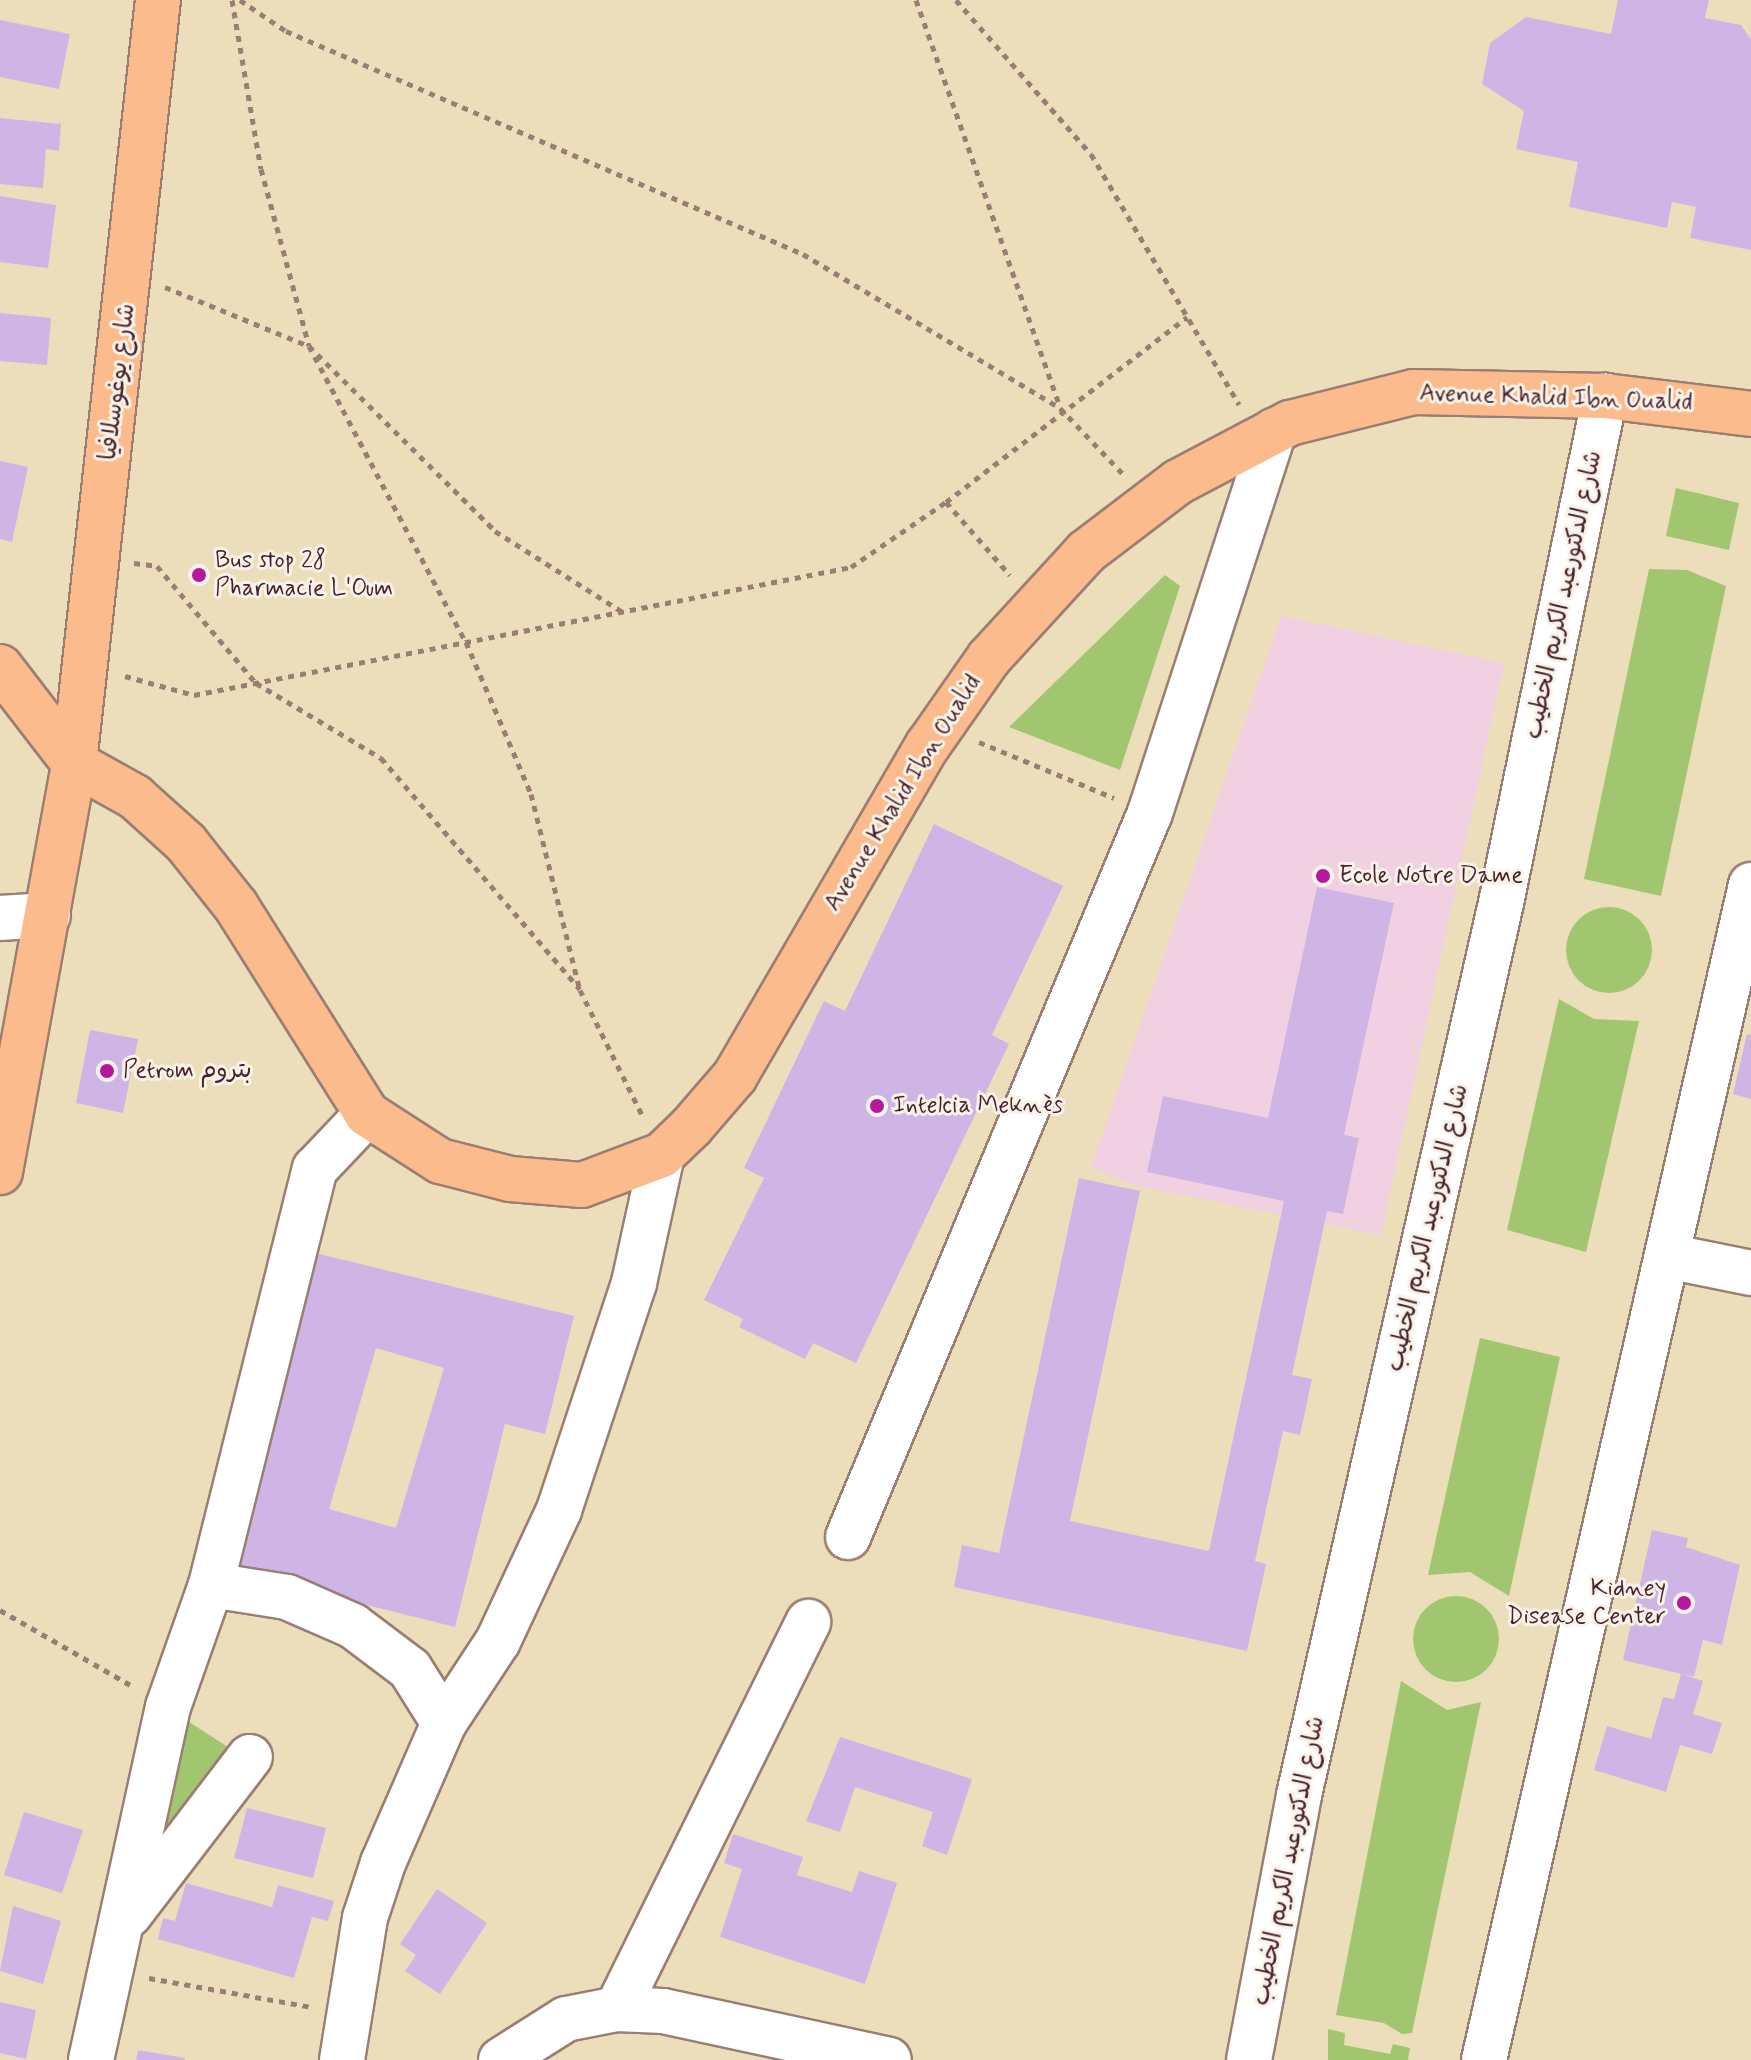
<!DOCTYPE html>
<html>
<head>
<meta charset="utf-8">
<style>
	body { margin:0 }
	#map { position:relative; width:1751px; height:2060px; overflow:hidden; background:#ecdebb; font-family:Mynerve,"Playpen Sans Arabic",sans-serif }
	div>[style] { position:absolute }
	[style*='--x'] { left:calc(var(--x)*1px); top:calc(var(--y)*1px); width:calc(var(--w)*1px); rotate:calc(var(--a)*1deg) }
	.built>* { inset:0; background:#f1d0e2 }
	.green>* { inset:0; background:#a2c66f }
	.round { border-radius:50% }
	.building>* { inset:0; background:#cfb5e6 }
	.path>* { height:5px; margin-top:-2.5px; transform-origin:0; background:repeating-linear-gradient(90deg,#9b7e73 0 6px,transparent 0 12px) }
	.roads { filter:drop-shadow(2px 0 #9b7e73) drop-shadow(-2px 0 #9b7e73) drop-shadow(0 2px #9b7e73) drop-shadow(0 -2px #9b7e73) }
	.minor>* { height:44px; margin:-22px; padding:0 22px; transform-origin:22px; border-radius:22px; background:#fff }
	.major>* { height:44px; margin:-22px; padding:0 22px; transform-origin:22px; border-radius:22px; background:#fbbb8c }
	.dots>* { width:22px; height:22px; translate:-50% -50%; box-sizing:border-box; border:4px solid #f7f3e8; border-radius:50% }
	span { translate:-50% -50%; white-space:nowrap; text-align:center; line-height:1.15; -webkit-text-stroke:6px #f7f3e8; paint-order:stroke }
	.street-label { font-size:24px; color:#4a1f2b }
	.poi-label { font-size:24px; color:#4a1f2b }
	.left { translate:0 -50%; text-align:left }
	.right { translate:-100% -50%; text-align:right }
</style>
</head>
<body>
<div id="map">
	<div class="built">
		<div style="clip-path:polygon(1281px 616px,1504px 663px,1381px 1235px,1132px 1185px,1091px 1167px)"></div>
	</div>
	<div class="green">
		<div style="clip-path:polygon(1676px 488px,1739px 503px,1729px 550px,1666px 536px)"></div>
		<div style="clip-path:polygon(1649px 569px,1687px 570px,1726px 586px,1661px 896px,1584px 879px)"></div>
		<div style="clip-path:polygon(1165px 575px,1180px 586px,1120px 770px,1009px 727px)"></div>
		<div class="round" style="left:1566px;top:907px;width:86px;height:86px"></div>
		<div style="clip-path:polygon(1559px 999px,1594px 1019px,1639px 1021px,1586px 1252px,1507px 1230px)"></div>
		<div style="clip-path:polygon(1480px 1338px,1560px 1357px,1509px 1596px,1470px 1572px,1428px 1575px)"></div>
		<div class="round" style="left:1413px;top:1596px;width:86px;height:86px"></div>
		<div style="clip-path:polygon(1401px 1681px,1447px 1710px,1481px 1702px,1412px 2033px,1402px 2034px,1384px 2023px,1336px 2015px)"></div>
		<div style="clip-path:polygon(186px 1720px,231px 1749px,156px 1847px)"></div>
		<div style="clip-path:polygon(1328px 2029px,1345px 2033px,1344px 2045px,1390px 2054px,1393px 2044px,1410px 2048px,1408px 2060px,1328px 2060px)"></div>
	</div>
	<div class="building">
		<div style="clip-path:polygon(1618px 0,1709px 0,1705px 18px,1741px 25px,1751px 39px,1751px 250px,1690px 238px,1696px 207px,1672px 202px,1667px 228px,1569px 207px,1578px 162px,1516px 149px,1524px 111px,1482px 84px,1490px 43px,1526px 17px,1611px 34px)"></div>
		<div style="clip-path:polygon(0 20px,70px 34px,59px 89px,0 77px)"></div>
		<div style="clip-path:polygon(0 118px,61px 124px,59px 151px,46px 149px,43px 188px,0 184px)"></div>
		<div style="clip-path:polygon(0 196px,56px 205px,48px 268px,0 262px)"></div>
		<div style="clip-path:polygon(0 313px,51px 318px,47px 365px,0 361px)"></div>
		<div style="clip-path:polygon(0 461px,28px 467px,12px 542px,0 539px)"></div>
		<div style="clip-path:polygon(934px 824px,1063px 886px,992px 1035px,1009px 1044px,856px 1363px,813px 1343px,805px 1359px,739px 1327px,743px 1319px,704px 1300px,764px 1178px,744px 1168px,824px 1001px,845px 1011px)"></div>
		<div style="clip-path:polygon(1317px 887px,1394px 903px,1344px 1135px,1359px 1138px,1343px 1214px,1327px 1211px,1292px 1375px,1312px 1379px,1300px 1435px,1283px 1431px,1255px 1561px,1266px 1564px,1247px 1651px,954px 1587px,962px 1545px,999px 1553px,1079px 1178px,1140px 1191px,1070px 1521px,1209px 1551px,1284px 1201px,1147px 1172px,1163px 1096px,1268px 1118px)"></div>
		<div style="clip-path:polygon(90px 1030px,138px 1039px,123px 1113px,76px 1103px)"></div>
		<div style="clip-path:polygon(1747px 1034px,1751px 1035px,1751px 1099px,1733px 1094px)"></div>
		<div style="clip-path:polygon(evenodd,303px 1250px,574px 1316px,545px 1434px,505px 1424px,455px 1627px,226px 1570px,303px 1250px,376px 1348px,444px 1368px,396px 1528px,329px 1509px,376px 1348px)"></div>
		<div style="clip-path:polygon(1652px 1530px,1688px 1538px,1686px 1547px,1740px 1565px,1722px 1645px,1703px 1640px,1694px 1677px,1623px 1660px)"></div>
		<div style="clip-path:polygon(1681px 1674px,1703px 1681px,1693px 1714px,1722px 1723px,1712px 1754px,1680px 1745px,1666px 1792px,1594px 1770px,1607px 1726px,1651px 1739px,1663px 1697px,1674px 1699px)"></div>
		<div style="clip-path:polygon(840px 1737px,972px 1779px,947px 1855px,922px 1846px,933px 1812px,855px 1787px,840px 1832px,806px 1821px)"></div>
		<div style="clip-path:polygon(247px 1808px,326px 1828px,313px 1878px,234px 1858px)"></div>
		<div style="clip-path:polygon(24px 1812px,83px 1830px,62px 1893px,4px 1875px)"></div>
		<div style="clip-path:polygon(733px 1834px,803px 1857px,797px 1875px,852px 1892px,859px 1871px,897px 1883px,865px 1984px,720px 1937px,742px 1869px,724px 1863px)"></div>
		<div style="clip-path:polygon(186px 1883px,272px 1907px,278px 1885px,334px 1901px,328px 1921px,312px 1917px,294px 1978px,158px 1939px,163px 1918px,175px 1921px)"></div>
		<div style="clip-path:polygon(437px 1889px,487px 1923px,440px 1994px,405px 1971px,416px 1955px,400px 1944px)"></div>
		<div style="clip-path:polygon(13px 1906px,61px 1921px,43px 1984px,0 1971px)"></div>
		<div style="clip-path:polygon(0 2002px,36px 2010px,26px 2059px,0 2053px)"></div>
		<div style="clip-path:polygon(138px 2050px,185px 2058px,185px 2060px,136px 2060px)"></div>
	</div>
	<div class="path">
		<div style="--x:232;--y:0;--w:171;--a:80.3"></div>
		<div style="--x:261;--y:169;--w:183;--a:74.8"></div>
		<div style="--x:309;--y:346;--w:262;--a:44.8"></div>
		<div style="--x:495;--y:531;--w:149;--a:32.4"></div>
		<div style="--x:240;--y:0;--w:55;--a:34"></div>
		<div style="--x:286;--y:31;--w:563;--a:23.33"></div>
		<div style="--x:803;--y:254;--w:300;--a:30.9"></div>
		<div style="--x:1060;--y:408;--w:93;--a:46.3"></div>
		<div style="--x:916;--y:0;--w:431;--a:70.5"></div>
		<div style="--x:956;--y:0;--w:205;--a:48.8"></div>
		<div style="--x:1091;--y:154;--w:291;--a:59.4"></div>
		<div style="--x:165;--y:287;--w:156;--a:22.3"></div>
		<div style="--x:309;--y:346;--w:335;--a:62.1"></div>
		<div style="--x:466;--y:642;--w:165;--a:66.8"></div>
		<div style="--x:531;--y:794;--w:202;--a:76"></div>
		<div style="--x:580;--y:990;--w:144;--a:63.6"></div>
		<div style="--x:946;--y:502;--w:304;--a:-37.5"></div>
		<div style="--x:134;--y:563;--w:23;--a:7"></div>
		<div style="--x:157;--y:566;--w:153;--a:49.8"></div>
		<div style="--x:256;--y:683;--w:146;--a:31"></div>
		<div style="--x:381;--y:758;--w:305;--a:49.3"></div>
		<div style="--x:125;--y:676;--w:72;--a:15.4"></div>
		<div style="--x:194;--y:695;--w:669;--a:-11.02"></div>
		<div style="--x:851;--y:567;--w:115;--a:-34.4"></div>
		<div style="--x:946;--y:502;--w:97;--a:48.8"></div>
		<div style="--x:979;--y:742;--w:146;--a:22.5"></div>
		<div style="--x:0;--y:1610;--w:155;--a:29.9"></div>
		<div style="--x:149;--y:1978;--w:166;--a:10.1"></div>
	</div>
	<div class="roads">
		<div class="minor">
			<div style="--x:0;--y:918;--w:48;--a:-3.6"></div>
			<div style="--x:1667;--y:1256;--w:86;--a:11.4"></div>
			<div style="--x:848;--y:1537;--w:784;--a:-67.36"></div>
			<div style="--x:1150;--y:813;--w:402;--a:-72"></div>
			<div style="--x:211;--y:1585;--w:77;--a:9"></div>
			<div style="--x:287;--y:1597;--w:72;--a:23.7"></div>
			<div style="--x:353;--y:1626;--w:71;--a:37"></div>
			<div style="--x:410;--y:1669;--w:64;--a:57.8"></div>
			<div style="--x:129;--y:1915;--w:199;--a:-52.6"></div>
			<div style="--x:617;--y:2009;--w:432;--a:-63.7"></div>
			<div style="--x:91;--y:2060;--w:361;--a:-77.7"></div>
			<div style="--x:168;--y:1707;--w:129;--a:-70.6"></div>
			<div style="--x:211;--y:1585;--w:429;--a:-76"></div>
			<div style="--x:315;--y:1169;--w:76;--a:-46.6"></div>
			<div style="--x:342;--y:2060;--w:144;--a:-80.8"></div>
			<div style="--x:365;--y:1918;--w:58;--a:-71.9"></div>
			<div style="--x:383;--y:1863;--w:153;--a:-66.5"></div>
			<div style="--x:444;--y:1723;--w:98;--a:-56.6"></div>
			<div style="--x:498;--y:1641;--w:145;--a:-65"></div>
			<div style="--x:559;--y:1510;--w:239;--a:-71.7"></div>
			<div style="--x:634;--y:1283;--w:131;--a:-77.7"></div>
			<div style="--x:501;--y:2060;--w:77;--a:-32.2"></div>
			<div style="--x:566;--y:2019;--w:52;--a:-11.1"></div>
			<div style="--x:617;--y:2009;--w:46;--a:2.5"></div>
			<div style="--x:663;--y:2011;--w:231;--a:12.2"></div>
			<div style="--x:1249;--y:2060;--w:270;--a:-79.3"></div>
			<div style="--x:1299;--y:1795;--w:915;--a:-77.24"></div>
			<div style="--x:1501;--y:903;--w:518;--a:-78.41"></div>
			<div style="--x:1484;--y:2060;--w:1205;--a:-77.2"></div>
		</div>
		<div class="major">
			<div style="--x:0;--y:667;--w:121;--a:52.4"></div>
			<div style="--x:74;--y:763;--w:70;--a:29.1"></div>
			<div style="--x:135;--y:797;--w:69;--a:42"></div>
			<div style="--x:186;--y:843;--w:80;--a:51.6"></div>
			<div style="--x:236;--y:906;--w:246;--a:57.8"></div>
			<div style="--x:367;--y:1114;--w:87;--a:32.8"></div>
			<div style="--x:440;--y:1161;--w:72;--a:14.4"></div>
			<div style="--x:510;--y:1179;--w:72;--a:4.8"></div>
			<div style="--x:582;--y:1185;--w:85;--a:-20.6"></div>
			<div style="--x:662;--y:1155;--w:42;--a:-44"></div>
			<div style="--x:692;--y:1126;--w:66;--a:-49.3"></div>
			<div style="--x:735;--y:1076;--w:383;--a:-59.8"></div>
			<div style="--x:928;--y:745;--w:106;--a:-55"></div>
			<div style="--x:989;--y:658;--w:144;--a:-47.5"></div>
			<div style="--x:1086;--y:552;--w:116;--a:-37.3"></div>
			<div style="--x:1178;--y:482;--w:127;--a:-27.8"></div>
			<div style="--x:1290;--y:423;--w:127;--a:-14.1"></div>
			<div style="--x:1413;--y:392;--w:192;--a:1.2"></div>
			<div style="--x:1605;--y:396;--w:147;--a:7"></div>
			<div style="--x:0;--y:1172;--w:416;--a:-79.7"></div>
			<div style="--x:74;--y:763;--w:768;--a:-83.72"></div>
		</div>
	</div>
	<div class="dots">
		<div style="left:199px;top:575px;background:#b5179e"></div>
		<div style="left:1323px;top:876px;background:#b5179e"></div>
		<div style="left:107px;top:1071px;background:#b5179e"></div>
		<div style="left:877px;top:1106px;background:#b5179e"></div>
		<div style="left:1684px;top:1603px;background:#b5179e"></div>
	</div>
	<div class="street-label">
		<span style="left:118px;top:382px;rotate:-83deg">شارع يوغوسلافيا</span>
		<span style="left:1556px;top:398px;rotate:2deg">Avenue Khalid Ibn Oualid</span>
		<span style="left:1564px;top:595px;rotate:-78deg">شارع الدكتورعبد الكريم الخطيب</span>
		<span style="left:903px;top:793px;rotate:-58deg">Avenue Khalid Ibn Oualid</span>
		<span style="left:1428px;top:1228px;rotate:-77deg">شارع الدكتورعبد الكريم الخطيب</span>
		<span style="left:1289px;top:1861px;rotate:-79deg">شارع الدكتورعبد الكريم الخطيب</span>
	</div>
	<div class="poi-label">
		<span class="left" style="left:215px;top:575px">Bus stop 28<br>Pharmacie L'Oum</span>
		<span class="left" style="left:1339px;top:876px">Ecole Notre Dame</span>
		<span class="left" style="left:123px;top:1071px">Petrom بتروم</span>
		<span class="left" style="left:893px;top:1106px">Intelcia Meknès</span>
		<span class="right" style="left:1666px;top:1603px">Kidney<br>Disease Center</span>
	</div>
</div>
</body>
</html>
